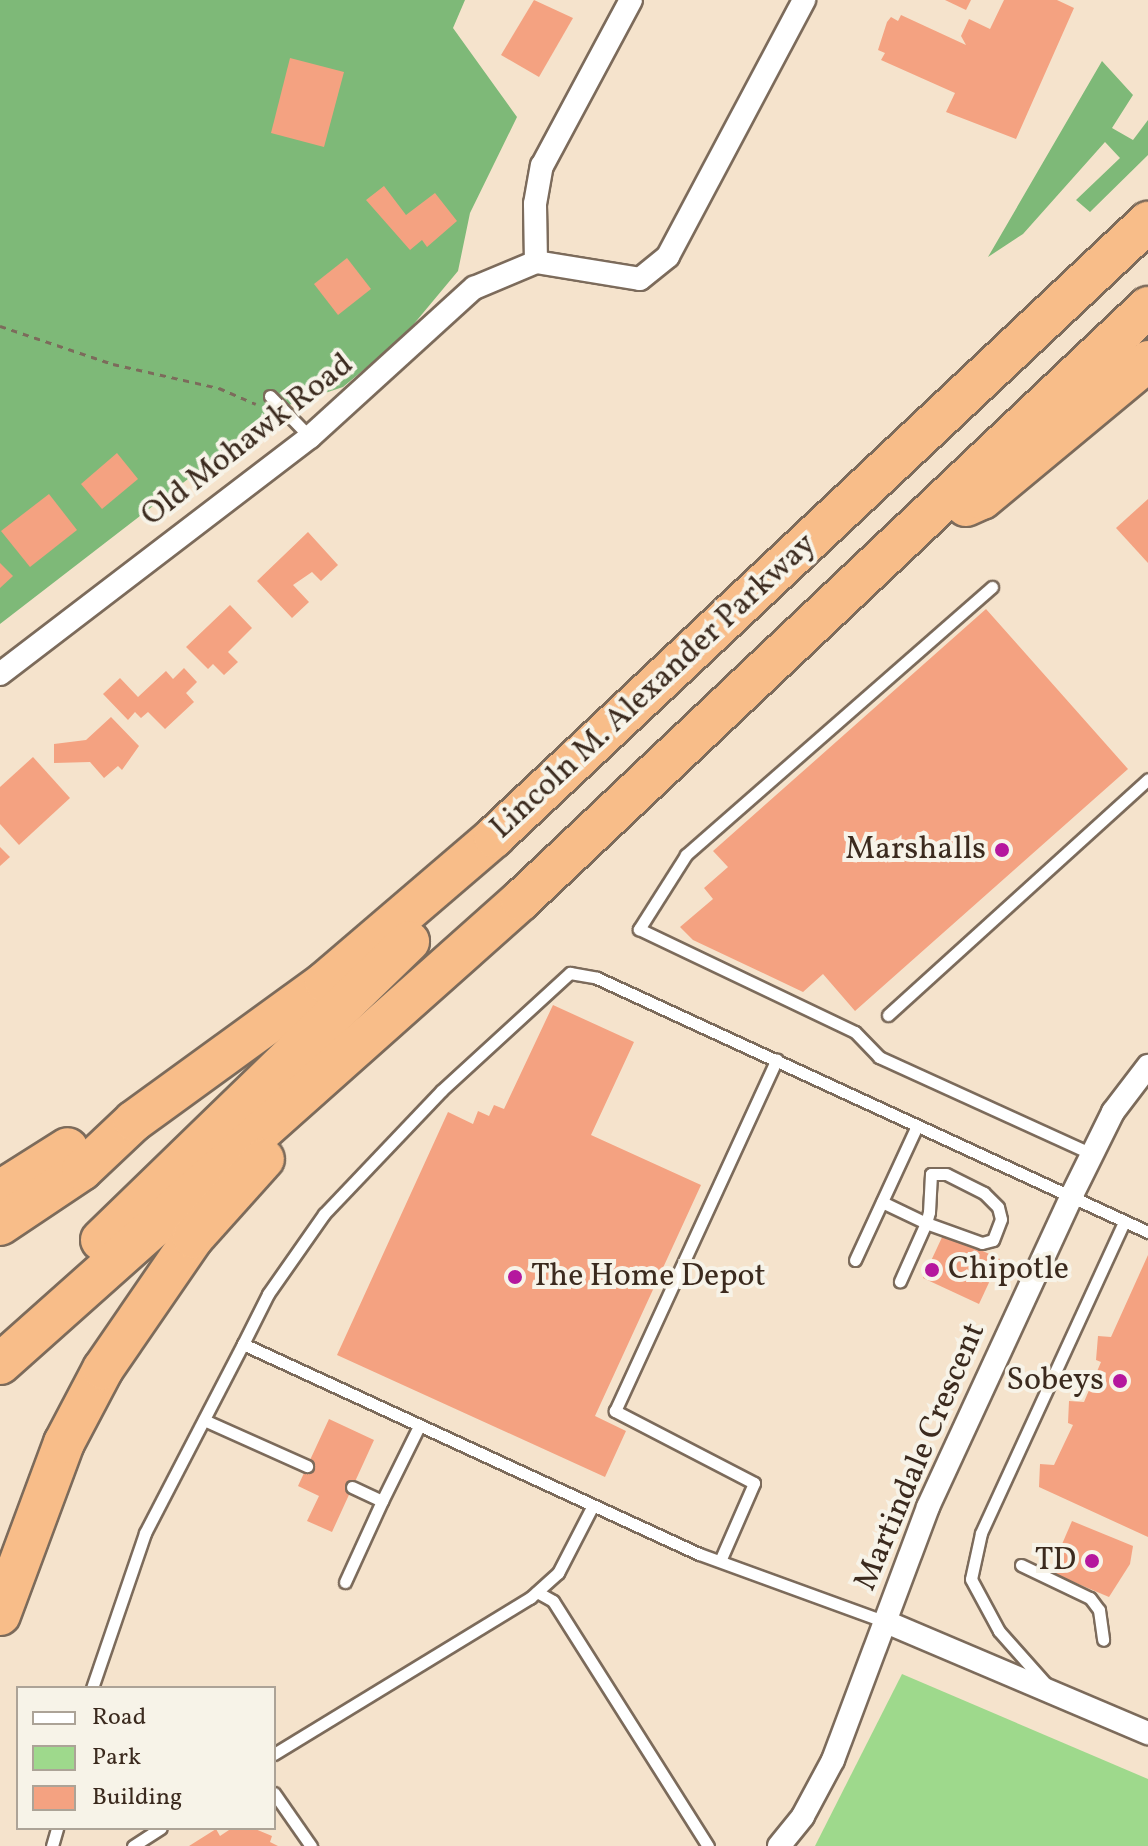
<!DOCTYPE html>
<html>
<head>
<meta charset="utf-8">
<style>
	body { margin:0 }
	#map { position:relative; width:1148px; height:1846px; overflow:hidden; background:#f5e3cc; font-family:Vollkorn,serif }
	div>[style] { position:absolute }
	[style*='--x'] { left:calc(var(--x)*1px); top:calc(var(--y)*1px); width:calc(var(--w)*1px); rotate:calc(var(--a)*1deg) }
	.green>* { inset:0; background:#9ed98c }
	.forest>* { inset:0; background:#7eb978 }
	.building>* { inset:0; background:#f4a281 }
	.path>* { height:3px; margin-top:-1.5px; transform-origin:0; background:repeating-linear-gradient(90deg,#7c6b5b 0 6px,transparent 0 12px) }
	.roads { filter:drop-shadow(2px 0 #7c6b5b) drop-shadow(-2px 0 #7c6b5b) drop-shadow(0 2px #7c6b5b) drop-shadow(0 -2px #7c6b5b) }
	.service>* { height:11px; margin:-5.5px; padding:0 5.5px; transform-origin:5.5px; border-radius:5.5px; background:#fff }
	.minor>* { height:22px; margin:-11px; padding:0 11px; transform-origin:11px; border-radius:11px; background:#fff }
	.motorway>* { height:40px; margin:-20px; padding:0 20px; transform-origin:20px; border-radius:20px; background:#f8bd89 }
	.dots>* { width:22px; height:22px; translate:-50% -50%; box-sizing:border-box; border:4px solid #f7f3e8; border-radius:50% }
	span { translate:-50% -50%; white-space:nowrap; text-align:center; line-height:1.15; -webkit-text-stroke:8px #f7f3e8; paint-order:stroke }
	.street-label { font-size:32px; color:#3b2a1e }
	.poi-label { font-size:32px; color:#3b2a1e }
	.right { translate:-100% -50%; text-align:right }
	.left { translate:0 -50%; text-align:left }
	.legend { position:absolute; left:16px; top:1686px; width:260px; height:144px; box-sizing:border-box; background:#f7f3e8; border:2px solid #aca397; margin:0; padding:10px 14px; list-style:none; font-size:24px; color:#3b2a1e }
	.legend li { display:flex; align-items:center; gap:16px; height:40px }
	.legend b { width:40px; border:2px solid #aca397 }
</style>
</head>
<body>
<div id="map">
	<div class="green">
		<div style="clip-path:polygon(902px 1674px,1148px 1779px,1148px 1846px,815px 1846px)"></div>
	</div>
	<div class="forest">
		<div style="clip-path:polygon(0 0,465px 0,453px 28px,517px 117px,470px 213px,458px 271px,403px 337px,343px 387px,280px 408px,0 624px)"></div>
		<div style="clip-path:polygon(1102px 61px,1133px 95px,1112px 128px,1133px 140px,1148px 120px,1148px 155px,1090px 212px,1076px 200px,1120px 158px,1105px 142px,1023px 234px,988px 257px)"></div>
	</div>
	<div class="building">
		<div style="clip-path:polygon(534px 0,573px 18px,539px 77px,501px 55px)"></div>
		<div style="clip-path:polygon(945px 0,971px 0,966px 10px)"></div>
		<div style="clip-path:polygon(1004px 0,1057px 0,1074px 8px,1016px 139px,946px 112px,955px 93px,881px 60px,885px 53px,878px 50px,887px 22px,891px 17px,898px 21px,901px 15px,966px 45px,961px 36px,969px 19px,990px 29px)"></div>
		<div style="clip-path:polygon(290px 58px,344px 72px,324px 147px,271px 133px)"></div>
		<div style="clip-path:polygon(384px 186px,406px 215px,435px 193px,457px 221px,427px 247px,422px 240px,410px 250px,366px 200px)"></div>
		<div style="clip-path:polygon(347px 258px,371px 289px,338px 315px,314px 284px)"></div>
		<div style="clip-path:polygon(117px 453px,138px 479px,102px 509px,81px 484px)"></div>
		<div style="clip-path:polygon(49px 494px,77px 530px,30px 567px,1px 531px)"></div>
		<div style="clip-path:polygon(1148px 499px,1148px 563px,1116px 528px)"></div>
		<div style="clip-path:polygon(308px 532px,338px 565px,321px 581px,312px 572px,293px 585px,309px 602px,292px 618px,257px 581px)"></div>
		<div style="clip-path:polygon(0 563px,13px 576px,0 588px)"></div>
		<div style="clip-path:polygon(230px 605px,252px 628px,228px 652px,238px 662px,224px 675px,213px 664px,208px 669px,186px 647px)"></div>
		<div style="clip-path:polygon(986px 609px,1128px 769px,855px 1011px,823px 974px,803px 992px,693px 940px,680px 927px,713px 899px,704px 888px,728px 867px,713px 851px)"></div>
		<div style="clip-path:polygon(184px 668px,197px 682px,186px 693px,194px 702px,165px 729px,148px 712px,141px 718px,135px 712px,128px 720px,103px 694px,120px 678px,138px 697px,166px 671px,173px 679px)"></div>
		<div style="clip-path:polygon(111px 717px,139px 746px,122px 770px,118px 766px,104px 778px,90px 762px,54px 763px,54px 744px,86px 740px)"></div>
		<div style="clip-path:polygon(33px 757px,70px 798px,19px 845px,0 824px,0 787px)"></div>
		<div style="clip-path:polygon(0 847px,10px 857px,0 866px)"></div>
		<div style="clip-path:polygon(553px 1005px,634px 1042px,591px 1135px,701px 1185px,595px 1416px,626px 1431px,605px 1477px,337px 1355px,448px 1112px,473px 1124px,478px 1111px,489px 1116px,494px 1105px,504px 1109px)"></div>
		<div style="clip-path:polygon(944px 1233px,1000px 1259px,979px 1304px,923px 1278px)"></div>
		<div style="clip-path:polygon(1148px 1255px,1148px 1537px,1039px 1487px,1040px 1464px,1054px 1465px,1073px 1425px,1068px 1423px,1069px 1401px,1084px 1402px,1101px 1362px,1096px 1360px,1098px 1336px,1111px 1337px)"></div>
		<div style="clip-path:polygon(329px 1419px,374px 1440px,332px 1532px,307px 1521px,319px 1496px,298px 1486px)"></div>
		<div style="clip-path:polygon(1072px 1521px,1133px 1546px,1130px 1564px,1109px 1597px,1050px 1572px)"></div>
		<div style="clip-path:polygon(232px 1828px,253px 1828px,272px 1836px,270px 1842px,278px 1846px,189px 1846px,216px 1829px,220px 1836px)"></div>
	</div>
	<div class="path">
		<div style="--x:0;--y:326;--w:119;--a:18.6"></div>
		<div style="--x:113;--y:364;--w:109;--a:12.8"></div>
		<div style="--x:219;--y:388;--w:40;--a:23.4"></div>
	</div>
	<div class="roads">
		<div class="service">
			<div style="--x:270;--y:396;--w:57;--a:45.7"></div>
			<div style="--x:992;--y:587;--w:407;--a:138.8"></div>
			<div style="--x:686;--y:855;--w:88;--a:122.4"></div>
			<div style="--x:639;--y:929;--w:239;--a:25.5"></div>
			<div style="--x:855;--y:1032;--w:35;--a:46"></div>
			<div style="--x:879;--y:1057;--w:234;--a:24.5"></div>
			<div style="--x:888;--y:1015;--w:351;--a:-42.2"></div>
			<div style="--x:882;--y:1202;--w:49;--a:25.5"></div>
			<div style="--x:926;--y:1223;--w:59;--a:19.7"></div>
			<div style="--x:982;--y:1243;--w:11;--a:-15"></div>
			<div style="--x:993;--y:1240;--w:22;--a:-69"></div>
			<div style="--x:1001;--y:1219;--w:12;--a:-104"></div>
			<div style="--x:998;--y:1207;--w:20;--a:-135"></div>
			<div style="--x:984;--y:1193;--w:42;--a:-153.4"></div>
			<div style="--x:946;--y:1174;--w:15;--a:180"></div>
			<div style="--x:931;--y:1174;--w:38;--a:93"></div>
			<div style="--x:929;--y:1212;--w:11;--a:105"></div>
			<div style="--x:926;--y:1223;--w:64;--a:114.1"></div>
			<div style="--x:855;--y:1260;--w:148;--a:-65.2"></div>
			<div style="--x:204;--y:1420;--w:113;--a:24.1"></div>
			<div style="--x:352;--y:1487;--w:33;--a:25"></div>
			<div style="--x:382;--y:1501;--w:84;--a:-63.7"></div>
			<div style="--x:720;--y:1561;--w:85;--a:-66.4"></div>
			<div style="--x:754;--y:1483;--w:157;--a:-152.6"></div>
			<div style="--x:615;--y:1411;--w:387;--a:-65.3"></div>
			<div style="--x:1021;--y:1565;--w:76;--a:25.6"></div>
			<div style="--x:1090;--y:1598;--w:15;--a:53"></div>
			<div style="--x:1099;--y:1610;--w:30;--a:82"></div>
			<div style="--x:345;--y:1582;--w:89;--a:-65.4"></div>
			<div style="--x:537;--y:1592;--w:18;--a:29"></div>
			<div style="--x:553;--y:1601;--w:290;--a:57.7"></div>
			<div style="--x:886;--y:1622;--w:199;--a:-160"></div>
			<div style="--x:699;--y:1554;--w:502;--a:-155.27"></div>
			<div style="--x:243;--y:1344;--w:56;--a:-63.4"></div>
			<div style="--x:268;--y:1294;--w:98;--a:-55"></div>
			<div style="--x:324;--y:1214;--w:170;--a:-46.4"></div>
			<div style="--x:441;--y:1091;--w:175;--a:-42.5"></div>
			<div style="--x:570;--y:973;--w:27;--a:10"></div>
			<div style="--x:597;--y:978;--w:607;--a:24.75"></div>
			<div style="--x:1046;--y:1684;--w:71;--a:-131.6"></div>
			<div style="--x:999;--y:1631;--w:59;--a:-118.3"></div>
			<div style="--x:971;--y:1579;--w:47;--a:-77.7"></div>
			<div style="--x:981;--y:1533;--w:342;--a:-65.3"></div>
			<div style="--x:92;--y:1688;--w:164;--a:-71.1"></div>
			<div style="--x:145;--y:1533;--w:213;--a:-62.6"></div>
			<div style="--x:274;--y:1754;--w:300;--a:-31.4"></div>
			<div style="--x:530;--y:1598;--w:38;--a:-42"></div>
			<div style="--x:558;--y:1573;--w:74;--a:-62.7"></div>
			<div style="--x:274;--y:1793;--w:65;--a:55.1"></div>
			<div style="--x:52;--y:1846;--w:19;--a:-74"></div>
			<div style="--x:133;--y:1846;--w:33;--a:-33"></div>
		</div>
		<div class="minor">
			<div style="--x:536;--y:262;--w:58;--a:-91"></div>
			<div style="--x:535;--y:204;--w:39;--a:-80"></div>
			<div style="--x:542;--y:166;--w:188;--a:-61.8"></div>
			<div style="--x:0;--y:674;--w:390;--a:-37.4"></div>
			<div style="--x:310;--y:437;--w:222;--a:-42.3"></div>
			<div style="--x:474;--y:288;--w:67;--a:-22.8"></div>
			<div style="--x:536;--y:262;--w:105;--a:9.3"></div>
			<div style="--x:640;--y:279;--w:36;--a:-39"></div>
			<div style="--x:668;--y:256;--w:290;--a:-62"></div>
			<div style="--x:886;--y:1622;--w:285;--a:23"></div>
			<div style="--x:779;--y:1846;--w:38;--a:-51"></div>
			<div style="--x:803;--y:1816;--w:64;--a:-61.8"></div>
			<div style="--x:833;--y:1760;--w:270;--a:-69.4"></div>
			<div style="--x:928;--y:1507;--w:339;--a:-65.2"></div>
			<div style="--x:1070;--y:1199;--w:97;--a:-63.7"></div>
			<div style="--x:1113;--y:1112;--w:58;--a:-52.7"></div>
		</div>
		<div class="motorway">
			<div style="--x:966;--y:506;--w:17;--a:-24"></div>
			<div style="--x:982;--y:499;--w:216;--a:-39.7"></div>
			<div style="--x:0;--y:1191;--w:80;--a:-32.3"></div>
			<div style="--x:0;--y:1225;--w:99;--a:-33.9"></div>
			<div style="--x:82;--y:1170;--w:71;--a:-43.3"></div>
			<div style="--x:134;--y:1121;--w:236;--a:-36"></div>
			<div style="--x:325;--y:982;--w:223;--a:-40.6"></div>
			<div style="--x:494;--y:837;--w:898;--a:-43.24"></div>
			<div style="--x:101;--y:1240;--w:429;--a:-44.1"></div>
			<div style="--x:0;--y:1364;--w:698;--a:-41.69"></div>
			<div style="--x:521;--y:900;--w:863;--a:-43.4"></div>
			<div style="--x:0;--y:1615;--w:184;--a:-69.6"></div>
			<div style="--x:64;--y:1443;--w:84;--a:-62.2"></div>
			<div style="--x:103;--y:1369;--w:159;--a:-55.5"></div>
			<div style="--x:193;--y:1238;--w:106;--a:-48.1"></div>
		</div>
	</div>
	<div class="dots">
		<div style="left:1002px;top:850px;background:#b5179e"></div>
		<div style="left:932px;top:1270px;background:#b5179e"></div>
		<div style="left:515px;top:1277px;background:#b5179e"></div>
		<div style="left:1120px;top:1381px;background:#b5179e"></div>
		<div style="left:1092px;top:1561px;background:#b5179e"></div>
	</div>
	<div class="street-label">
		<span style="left:248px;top:441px;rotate:-38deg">Old Mohawk Road</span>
		<span style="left:654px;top:687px;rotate:-43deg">Lincoln M. Alexander Parkway</span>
		<span style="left:921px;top:1457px;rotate:-67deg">Martindale Crescent</span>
	</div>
	<div class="poi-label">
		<span class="right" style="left:986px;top:850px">Marshalls</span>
		<span class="left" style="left:948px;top:1270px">Chipotle</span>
		<span class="left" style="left:531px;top:1277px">The Home Depot</span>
		<span class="right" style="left:1104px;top:1381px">Sobeys</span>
		<span class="right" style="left:1076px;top:1561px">TD</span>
	</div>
	<ul class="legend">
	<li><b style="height:10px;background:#fff"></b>Road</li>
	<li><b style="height:22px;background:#9ed98c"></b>Park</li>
	<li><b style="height:22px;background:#f4a281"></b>Building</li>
	</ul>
</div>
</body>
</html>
